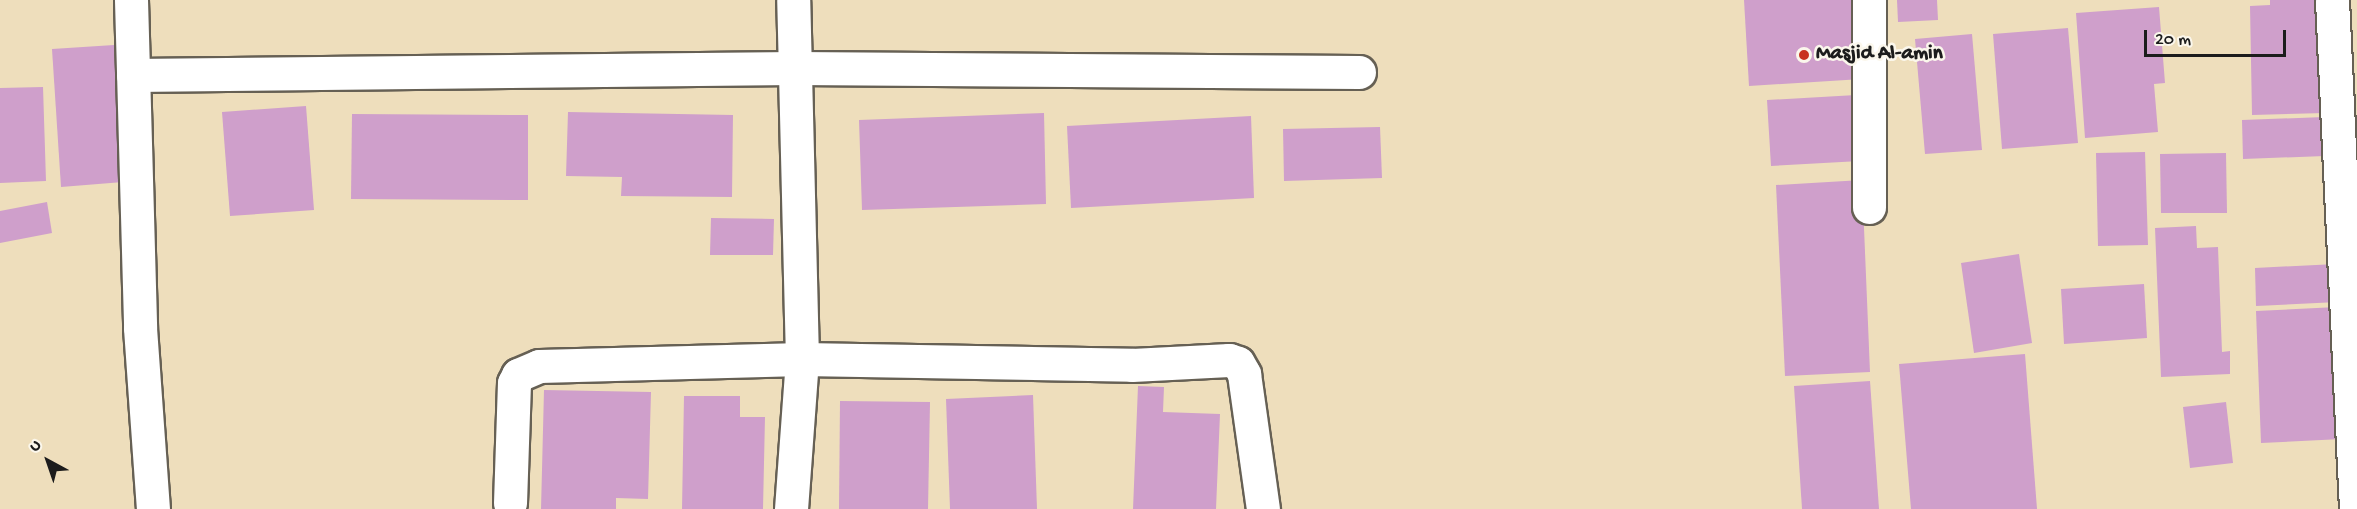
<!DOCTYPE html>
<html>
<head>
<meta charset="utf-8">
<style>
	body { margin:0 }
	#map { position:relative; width:2357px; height:509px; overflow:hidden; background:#eedebc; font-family:"Gochi Hand",sans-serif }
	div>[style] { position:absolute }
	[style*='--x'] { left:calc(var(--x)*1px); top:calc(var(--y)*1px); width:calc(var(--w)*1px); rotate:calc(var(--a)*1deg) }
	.building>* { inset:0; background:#cf9fcb }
	.roads { filter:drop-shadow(2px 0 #666054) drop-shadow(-2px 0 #666054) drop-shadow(0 2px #666054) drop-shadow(0 -2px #666054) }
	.minor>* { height:33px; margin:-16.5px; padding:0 16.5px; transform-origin:16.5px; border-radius:16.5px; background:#fff }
	.dots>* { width:16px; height:16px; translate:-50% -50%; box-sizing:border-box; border:3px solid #fbf7ec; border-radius:50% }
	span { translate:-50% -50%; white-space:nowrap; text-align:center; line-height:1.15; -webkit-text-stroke:5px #fbf7ec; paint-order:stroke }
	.poi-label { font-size:21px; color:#1c1c1c; font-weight:700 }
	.left { translate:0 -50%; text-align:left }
	.north { position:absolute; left:18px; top:431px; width:60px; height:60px; -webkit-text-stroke:4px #fbf7ec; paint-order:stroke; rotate:320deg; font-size:16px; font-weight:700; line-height:24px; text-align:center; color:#1c1c1c }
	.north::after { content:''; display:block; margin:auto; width:21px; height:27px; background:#1c1c1c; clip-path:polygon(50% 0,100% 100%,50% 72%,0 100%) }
	.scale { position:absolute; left:2144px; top:30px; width:142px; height:27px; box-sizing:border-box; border:3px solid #1c1c1c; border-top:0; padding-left:8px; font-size:18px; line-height:21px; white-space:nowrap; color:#1c1c1c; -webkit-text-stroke:4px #fbf7ec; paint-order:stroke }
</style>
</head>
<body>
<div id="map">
	<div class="building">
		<div style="clip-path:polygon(1744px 0,1858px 0,1862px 79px,1749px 86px)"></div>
		<div style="clip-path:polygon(1897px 0,1937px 0,1938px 20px,1898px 22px)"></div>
		<div style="clip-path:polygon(2270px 0,2322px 0,2325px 113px,2252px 115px,2250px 6px,2270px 5px)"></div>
		<div style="clip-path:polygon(2159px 7px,2165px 83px,2154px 84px,2158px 132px,2085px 138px,2076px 13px)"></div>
		<div style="clip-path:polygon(2068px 28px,2078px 143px,2002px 149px,1993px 34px)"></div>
		<div style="clip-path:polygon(1972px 34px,1982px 150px,1925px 154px,1915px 39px)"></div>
		<div style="clip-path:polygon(114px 45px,123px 182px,61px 187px,52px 49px)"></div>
		<div style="clip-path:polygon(43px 87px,46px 181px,0 183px,0 88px)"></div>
		<div style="clip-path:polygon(1856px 95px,1860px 161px,1771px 166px,1767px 100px)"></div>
		<div style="clip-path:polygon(306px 106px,314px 210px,230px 216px,222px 112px)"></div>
		<div style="clip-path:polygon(568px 112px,733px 115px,732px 197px,621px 196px,622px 177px,566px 176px)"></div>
		<div style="clip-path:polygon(1044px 113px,1046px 204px,862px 210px,859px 120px)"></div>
		<div style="clip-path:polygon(352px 114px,528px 115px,528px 200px,351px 199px)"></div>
		<div style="clip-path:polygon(1251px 116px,1254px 198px,1071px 208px,1067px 126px)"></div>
		<div style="clip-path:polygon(2324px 117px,2325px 156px,2243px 159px,2242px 120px)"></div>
		<div style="clip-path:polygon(1380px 127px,1382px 178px,1284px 181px,1283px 129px)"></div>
		<div style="clip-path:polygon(2145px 152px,2148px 245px,2098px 246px,2096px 153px)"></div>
		<div style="clip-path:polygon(2226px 153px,2227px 213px,2161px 213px,2160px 154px)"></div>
		<div style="clip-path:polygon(1862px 180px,1870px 372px,1785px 376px,1776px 185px)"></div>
		<div style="clip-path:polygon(47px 202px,52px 233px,0 243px,0 211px)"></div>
		<div style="clip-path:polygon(711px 218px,774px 219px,773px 255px,710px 255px)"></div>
		<div style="clip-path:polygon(2196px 226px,2197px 248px,2218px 247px,2222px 352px,2230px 351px,2230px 374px,2161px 377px,2155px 228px)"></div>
		<div style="clip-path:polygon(2019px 254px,2032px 343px,1974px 353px,1961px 263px)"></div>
		<div style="clip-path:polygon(2336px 264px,2338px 302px,2256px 306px,2255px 268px)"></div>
		<div style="clip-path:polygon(2144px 284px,2147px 338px,2064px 344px,2061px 289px)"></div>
		<div style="clip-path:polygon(2337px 307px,2342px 439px,2261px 443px,2256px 311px)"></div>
		<div style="clip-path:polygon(2025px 354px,2037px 509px,1911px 509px,1899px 364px)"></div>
		<div style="clip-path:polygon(1870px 381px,1879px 509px,1802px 509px,1794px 386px)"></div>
		<div style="clip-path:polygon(1138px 386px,1164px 387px,1163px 412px,1220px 414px,1216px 509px,1133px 509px)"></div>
		<div style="clip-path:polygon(544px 390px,651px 392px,648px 499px,616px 498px,616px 509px,541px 509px)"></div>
		<div style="clip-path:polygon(1033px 395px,1037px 509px,950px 509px,946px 399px)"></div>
		<div style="clip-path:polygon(684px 396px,740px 396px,740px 417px,765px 417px,763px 509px,682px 509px)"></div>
		<div style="clip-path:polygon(840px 401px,930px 402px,928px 509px,839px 509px)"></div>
		<div style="clip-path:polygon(2226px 402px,2233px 463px,2190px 468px,2183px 407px)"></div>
	</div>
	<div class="roads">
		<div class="minor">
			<div style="--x:131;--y:0;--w:328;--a:88.4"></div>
			<div style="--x:140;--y:328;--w:181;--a:85.9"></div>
			<div style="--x:2332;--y:0;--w:510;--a:87.3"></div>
			<div style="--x:133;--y:75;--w:662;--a:-0.61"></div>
			<div style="--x:795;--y:68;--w:564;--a:0.41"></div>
			<div style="--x:1869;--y:207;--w:207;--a:-90"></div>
			<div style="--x:510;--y:503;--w:120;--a:-88.1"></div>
			<div style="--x:514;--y:383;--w:9;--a:-63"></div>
			<div style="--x:518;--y:375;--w:23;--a:-23"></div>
			<div style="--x:539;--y:366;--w:263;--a:-1.5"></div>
			<div style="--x:802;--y:359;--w:330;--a:1"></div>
			<div style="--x:1132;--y:365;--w:97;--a:-3"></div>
			<div style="--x:1229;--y:360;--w:9;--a:18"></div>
			<div style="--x:1238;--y:363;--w:13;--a:61"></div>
			<div style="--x:1244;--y:374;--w:136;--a:82"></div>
			<div style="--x:791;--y:509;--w:150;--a:-85.8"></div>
			<div style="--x:802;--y:359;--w:359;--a:-91.4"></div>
		</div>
	</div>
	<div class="dots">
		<div style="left:1804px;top:55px;background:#c8321e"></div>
	</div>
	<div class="poi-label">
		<span class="left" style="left:1816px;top:55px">Masjid Al-amin</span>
	</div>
	<div class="north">U</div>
	<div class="scale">20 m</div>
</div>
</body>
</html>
